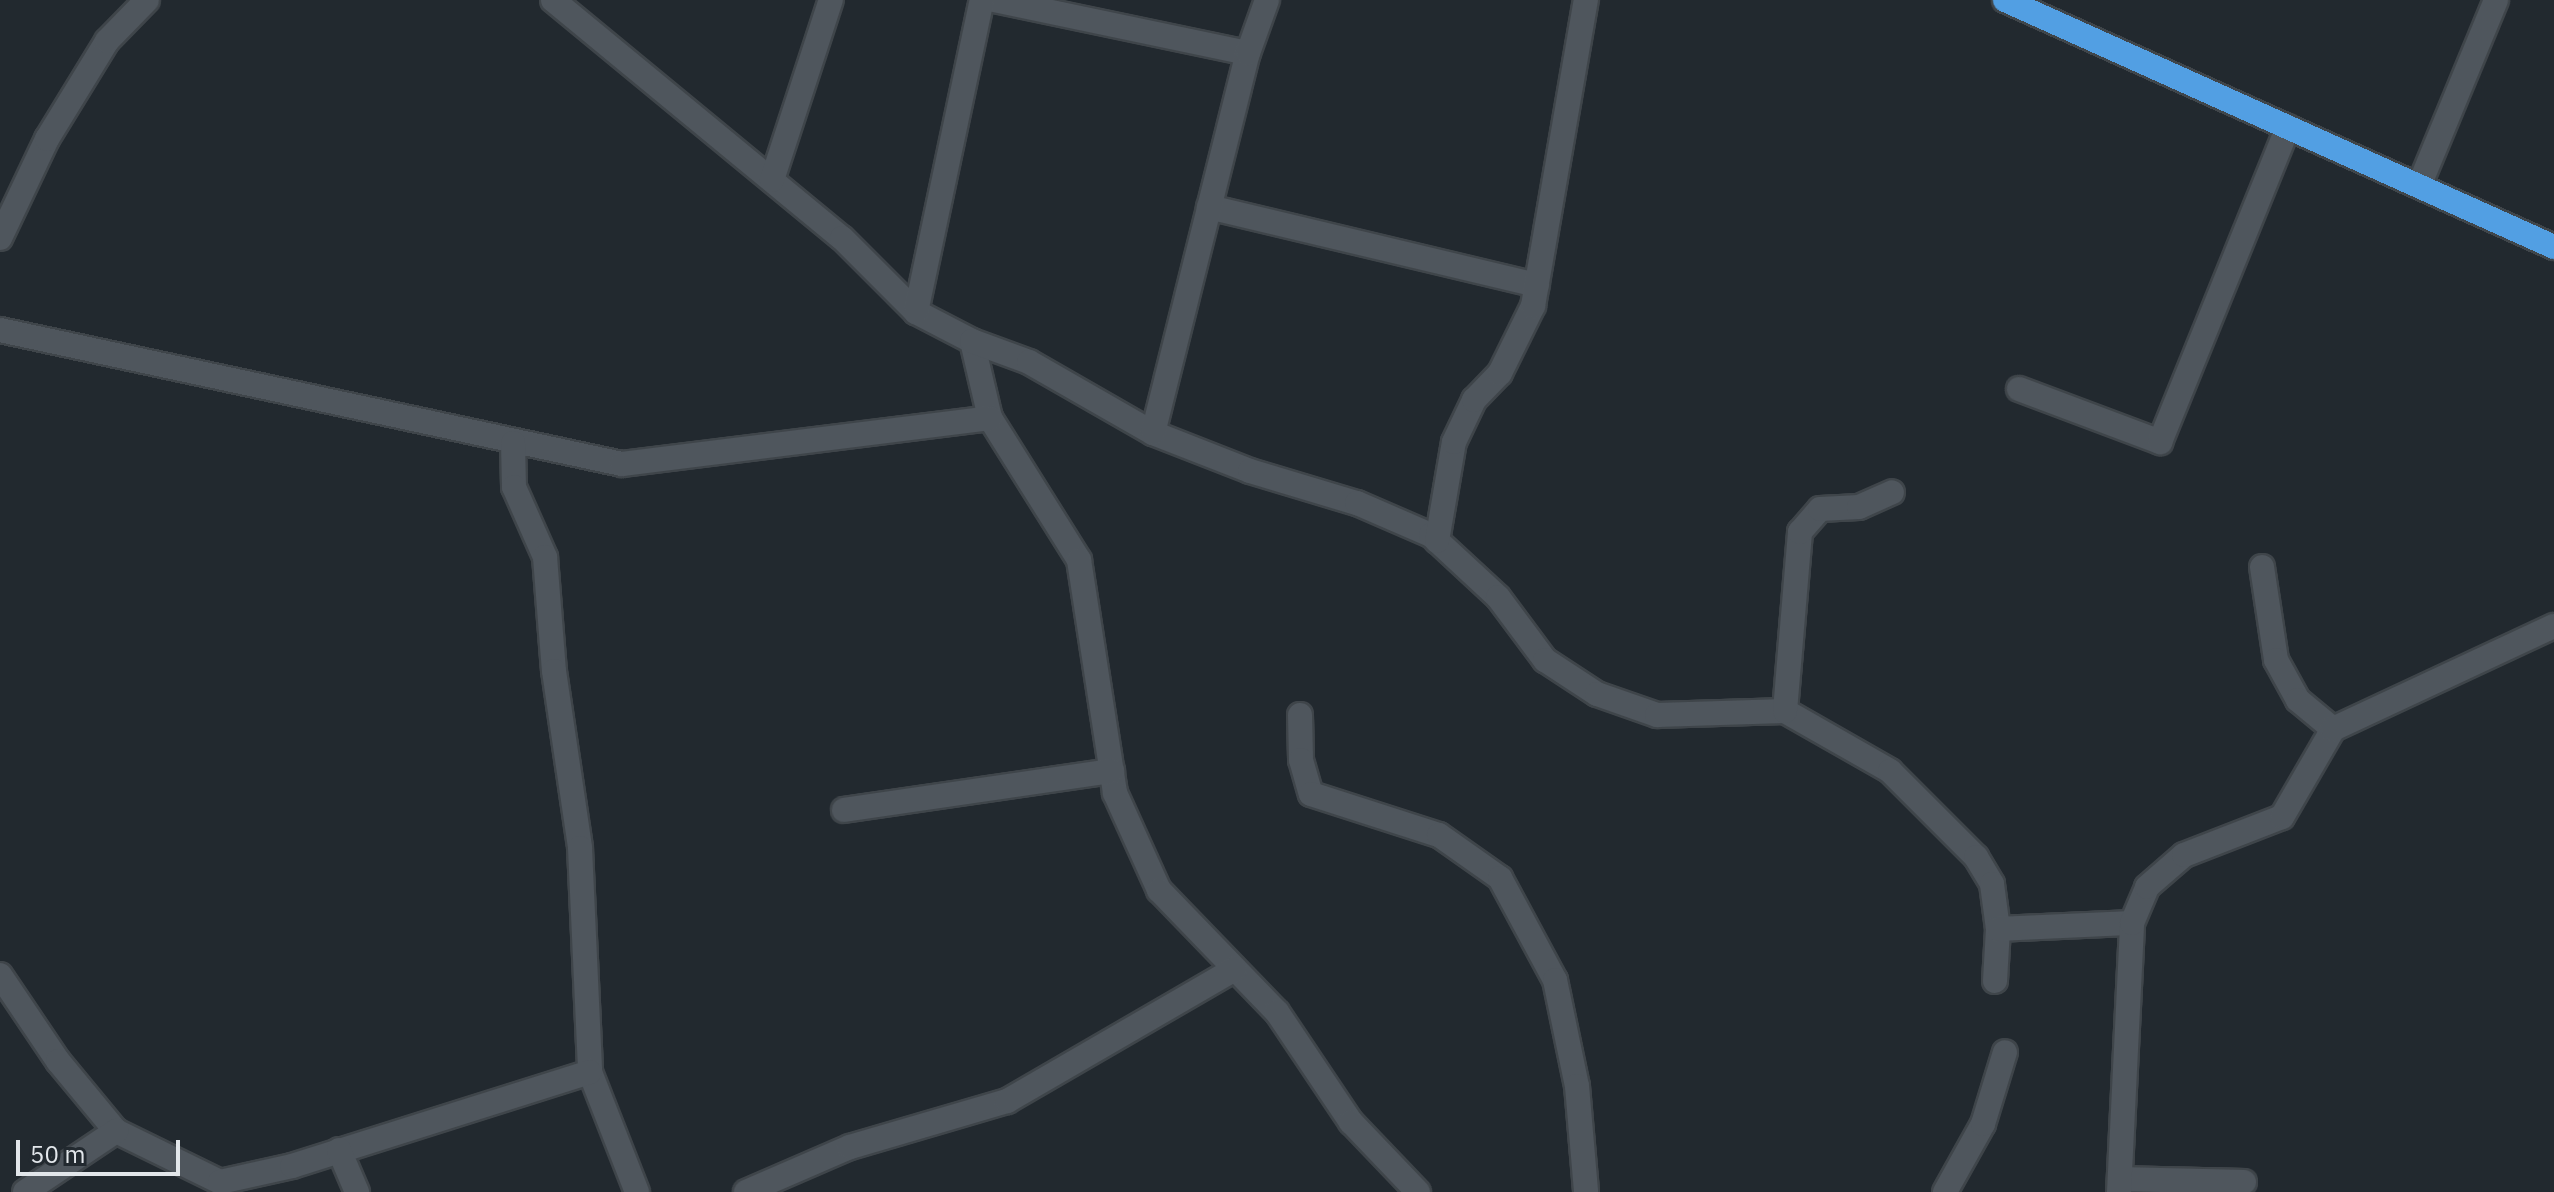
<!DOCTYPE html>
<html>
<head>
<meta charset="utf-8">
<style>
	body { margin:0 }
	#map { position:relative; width:2554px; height:1192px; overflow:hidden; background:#22292f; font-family:"IBM Plex Sans",sans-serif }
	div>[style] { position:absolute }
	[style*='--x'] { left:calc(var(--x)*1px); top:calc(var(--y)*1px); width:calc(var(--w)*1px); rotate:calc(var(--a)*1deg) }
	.roads { filter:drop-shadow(2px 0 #3f454a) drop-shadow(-2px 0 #3f454a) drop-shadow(0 2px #3f454a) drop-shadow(0 -2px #3f454a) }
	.minor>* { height:24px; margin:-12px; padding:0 12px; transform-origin:12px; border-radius:12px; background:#4f565d }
	.highway>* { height:24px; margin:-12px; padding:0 12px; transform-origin:12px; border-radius:12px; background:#529fe3 }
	span { translate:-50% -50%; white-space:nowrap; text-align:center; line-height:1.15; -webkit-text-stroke:6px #22292f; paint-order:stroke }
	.scale { position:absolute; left:16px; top:1140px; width:164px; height:36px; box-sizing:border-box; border:4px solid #e2e6ea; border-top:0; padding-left:10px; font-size:24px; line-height:28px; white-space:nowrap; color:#e2e6ea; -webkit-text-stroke:6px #22292f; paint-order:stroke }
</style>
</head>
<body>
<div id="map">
	<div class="roads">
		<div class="minor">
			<div style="--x:553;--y:0;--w:374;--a:39.5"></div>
			<div style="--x:842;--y:238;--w:105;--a:45"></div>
			<div style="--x:916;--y:312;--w:63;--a:27.4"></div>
			<div style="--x:972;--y:341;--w:79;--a:76.8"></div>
			<div style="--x:990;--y:418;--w:168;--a:57.9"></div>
			<div style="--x:1079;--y:560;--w:236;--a:81.2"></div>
			<div style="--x:1115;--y:793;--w:107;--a:65.6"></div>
			<div style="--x:1159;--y:890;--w:170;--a:46"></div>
			<div style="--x:1277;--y:1012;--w:133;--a:56.1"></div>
			<div style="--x:1351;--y:1122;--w:97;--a:46.3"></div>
			<div style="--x:994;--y:0;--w:259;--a:11.8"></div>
			<div style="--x:772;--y:180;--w:189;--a:-71.9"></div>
			<div style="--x:2419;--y:186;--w:201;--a:-67.5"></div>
			<div style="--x:1209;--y:207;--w:337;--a:13.4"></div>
			<div style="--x:0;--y:238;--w:110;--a:-64.6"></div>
			<div style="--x:47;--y:139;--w:115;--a:-58.5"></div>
			<div style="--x:107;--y:41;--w:57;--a:-45.7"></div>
			<div style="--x:916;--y:312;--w:319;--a:-78.1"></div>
			<div style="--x:0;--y:330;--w:636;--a:12.16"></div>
			<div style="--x:622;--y:464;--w:371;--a:-7.1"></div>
			<div style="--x:972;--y:341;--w:61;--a:20.2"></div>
			<div style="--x:1029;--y:362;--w:143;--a:29.8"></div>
			<div style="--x:1153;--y:433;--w:104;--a:21.4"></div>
			<div style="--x:1250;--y:471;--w:112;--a:16.7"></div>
			<div style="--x:1357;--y:503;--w:81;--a:23.4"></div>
			<div style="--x:1431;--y:535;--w:91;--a:42.8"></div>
			<div style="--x:1498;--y:597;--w:79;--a:53.3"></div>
			<div style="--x:1545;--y:660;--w:62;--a:33.2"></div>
			<div style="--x:1597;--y:694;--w:64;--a:19.3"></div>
			<div style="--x:1657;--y:715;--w:128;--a:-1.8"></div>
			<div style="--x:1785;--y:711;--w:121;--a:29.7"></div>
			<div style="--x:1890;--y:771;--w:122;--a:45"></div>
			<div style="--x:1976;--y:857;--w:31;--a:59"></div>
			<div style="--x:1992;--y:884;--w:45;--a:82.4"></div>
			<div style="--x:1998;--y:929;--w:52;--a:93.3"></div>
			<div style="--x:2019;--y:389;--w:151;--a:20.6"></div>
			<div style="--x:2160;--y:442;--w:340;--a:-67.9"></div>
			<div style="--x:1153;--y:433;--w:392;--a:-76"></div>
			<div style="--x:1248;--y:53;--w:56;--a:-70.3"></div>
			<div style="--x:513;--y:443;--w:44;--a:88.7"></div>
			<div style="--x:514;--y:487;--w:77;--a:66.1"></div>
			<div style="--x:545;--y:557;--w:114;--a:85.5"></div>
			<div style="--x:554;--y:671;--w:179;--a:81.6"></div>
			<div style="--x:580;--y:848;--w:224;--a:87.4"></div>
			<div style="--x:590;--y:1072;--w:129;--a:68.6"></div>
			<div style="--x:1437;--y:541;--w:100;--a:-80.3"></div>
			<div style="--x:1454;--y:442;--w:47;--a:-64.5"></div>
			<div style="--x:1474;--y:400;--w:37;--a:-46"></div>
			<div style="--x:1500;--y:373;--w:75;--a:-63.8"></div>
			<div style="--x:1533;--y:306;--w:311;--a:-80.2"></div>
			<div style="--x:2262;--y:567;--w:94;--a:81.4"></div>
			<div style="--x:2276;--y:660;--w:46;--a:61.2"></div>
			<div style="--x:2298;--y:700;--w:45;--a:39.6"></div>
			<div style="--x:1785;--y:711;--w:180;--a:-85.2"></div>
			<div style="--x:1800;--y:532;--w:30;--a:-49"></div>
			<div style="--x:1820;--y:509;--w:39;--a:-3"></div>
			<div style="--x:1859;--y:507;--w:36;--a:-24"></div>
			<div style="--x:1300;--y:715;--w:45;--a:88.7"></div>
			<div style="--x:1301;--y:760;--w:35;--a:74"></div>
			<div style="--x:1311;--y:794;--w:134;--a:17.8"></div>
			<div style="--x:1439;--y:835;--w:75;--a:35.2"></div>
			<div style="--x:1500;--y:878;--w:116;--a:61.7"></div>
			<div style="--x:1555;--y:980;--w:108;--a:78.3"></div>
			<div style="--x:1577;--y:1086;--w:106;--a:85.1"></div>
			<div style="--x:844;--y:810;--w:271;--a:-8.3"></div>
			<div style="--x:1998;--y:929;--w:134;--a:-2.6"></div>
			<div style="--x:0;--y:975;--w:104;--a:56"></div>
			<div style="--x:58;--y:1061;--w:91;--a:50.4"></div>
			<div style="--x:116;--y:1131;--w:116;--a:26.1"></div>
			<div style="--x:220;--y:1182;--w:74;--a:-12.5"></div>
			<div style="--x:292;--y:1166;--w:312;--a:-17.5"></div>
			<div style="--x:339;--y:1150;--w:46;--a:66.8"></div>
			<div style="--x:2120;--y:1179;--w:124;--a:1.4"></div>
			<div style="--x:25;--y:1192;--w:110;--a:-33.8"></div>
			<div style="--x:746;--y:1192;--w:113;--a:-23.4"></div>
			<div style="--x:850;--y:1147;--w:164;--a:-16.3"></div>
			<div style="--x:1007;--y:1101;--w:263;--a:-30.1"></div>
			<div style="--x:1945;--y:1192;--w:78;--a:-60.8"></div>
			<div style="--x:1983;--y:1124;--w:75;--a:-73"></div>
			<div style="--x:2119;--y:1192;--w:269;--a:-87.2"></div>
			<div style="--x:2132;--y:923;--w:39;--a:-67"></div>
			<div style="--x:2147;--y:887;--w:49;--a:-40.9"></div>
			<div style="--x:2184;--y:855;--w:105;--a:-21.2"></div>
			<div style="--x:2282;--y:817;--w:102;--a:-59.9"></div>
			<div style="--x:2333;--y:729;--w:244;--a:-25"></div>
		</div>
		<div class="highway">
			<div style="--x:2005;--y:0;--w:602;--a:24.22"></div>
		</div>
	</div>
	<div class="scale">50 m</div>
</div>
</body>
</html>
